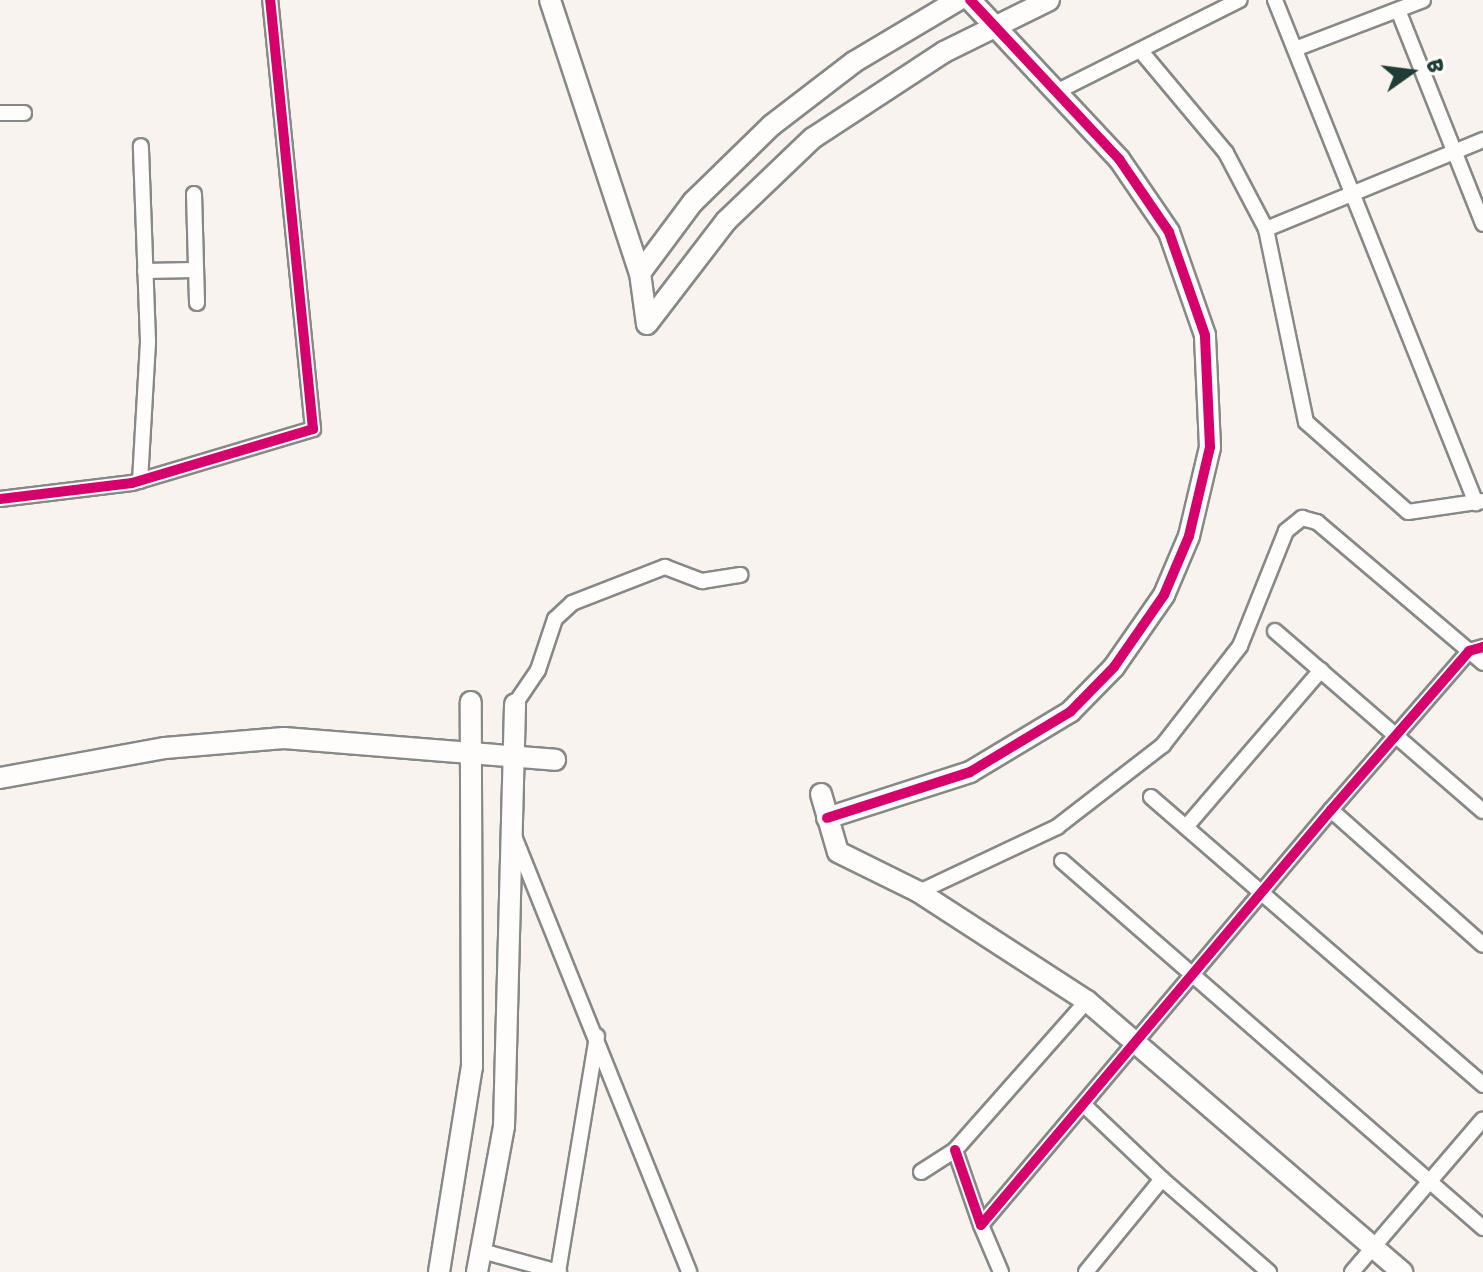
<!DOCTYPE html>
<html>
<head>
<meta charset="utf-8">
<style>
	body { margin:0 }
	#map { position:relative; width:1483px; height:1272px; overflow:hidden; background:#f8f3ee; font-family:"Shantell Sans",sans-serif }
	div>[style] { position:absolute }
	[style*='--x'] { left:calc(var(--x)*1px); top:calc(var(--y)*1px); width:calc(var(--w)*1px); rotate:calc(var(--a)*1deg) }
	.roads { filter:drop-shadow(2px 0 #868986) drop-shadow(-2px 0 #868986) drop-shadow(0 2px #868986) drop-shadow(0 -2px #868986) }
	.street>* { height:14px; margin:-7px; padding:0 7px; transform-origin:7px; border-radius:7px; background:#fefdfc }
	.secondary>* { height:20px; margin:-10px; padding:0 10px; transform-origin:10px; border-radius:10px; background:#fefdfc }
	.cycleway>* { height:10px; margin:-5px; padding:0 5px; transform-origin:5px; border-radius:5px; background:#d6006c }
	span { translate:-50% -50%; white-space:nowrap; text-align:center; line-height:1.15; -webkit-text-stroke:6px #fff; paint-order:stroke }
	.north { position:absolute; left:1371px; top:32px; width:80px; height:80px; -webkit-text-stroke:6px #fff; paint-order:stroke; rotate:76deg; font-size:22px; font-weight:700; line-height:32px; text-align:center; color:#1f3d34 }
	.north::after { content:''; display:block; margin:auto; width:28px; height:36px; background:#1f3d34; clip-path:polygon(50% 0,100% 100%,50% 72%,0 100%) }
</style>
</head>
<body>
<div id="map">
	<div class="roads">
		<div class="street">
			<div style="--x:1275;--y:0;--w:542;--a:68.22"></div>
			<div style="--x:1398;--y:10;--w:230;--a:68.3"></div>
			<div style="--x:1295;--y:49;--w:137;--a:-20.9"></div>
			<div style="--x:1140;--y:50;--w:134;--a:50.1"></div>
			<div style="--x:1226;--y:153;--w:86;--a:62.2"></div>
			<div style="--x:1266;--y:229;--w:197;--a:78.3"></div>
			<div style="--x:1306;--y:422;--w:136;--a:41.4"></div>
			<div style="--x:1408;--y:512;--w:76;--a:-8.3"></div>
			<div style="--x:1058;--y:91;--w:203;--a:-26.6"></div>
			<div style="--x:0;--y:113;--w:24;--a:0"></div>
			<div style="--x:194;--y:194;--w:109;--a:88.4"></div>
			<div style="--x:1266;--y:229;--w:235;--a:-22.3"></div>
			<div style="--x:145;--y:271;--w:50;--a:-1.1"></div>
			<div style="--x:140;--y:481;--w:140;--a:-86.7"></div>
			<div style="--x:148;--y:341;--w:195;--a:-92.1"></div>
			<div style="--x:0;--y:499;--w:133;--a:-6.9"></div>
			<div style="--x:132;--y:483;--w:189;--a:-16.6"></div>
			<div style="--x:313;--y:429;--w:431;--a:-95.7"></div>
			<div style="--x:1275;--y:631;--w:275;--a:40.9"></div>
			<div style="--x:515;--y:704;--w:41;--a:-55.9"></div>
			<div style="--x:538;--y:670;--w:54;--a:-71.6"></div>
			<div style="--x:555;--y:619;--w:23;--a:-43"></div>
			<div style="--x:572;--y:603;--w:100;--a:-21.2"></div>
			<div style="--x:665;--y:567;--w:40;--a:21"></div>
			<div style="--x:702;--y:581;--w:39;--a:-9"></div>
			<div style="--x:1151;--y:797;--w:440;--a:40.9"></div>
			<div style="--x:1331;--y:810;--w:203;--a:41.6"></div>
			<div style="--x:1186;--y:827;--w:207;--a:-49.3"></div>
			<div style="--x:514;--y:836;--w:470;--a:68.1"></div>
			<div style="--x:1062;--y:861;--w:559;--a:41.08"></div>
			<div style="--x:919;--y:892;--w:153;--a:-25.2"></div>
			<div style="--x:1057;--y:827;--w:134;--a:-37.7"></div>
			<div style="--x:1163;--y:745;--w:125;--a:-52.1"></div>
			<div style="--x:1240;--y:646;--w:124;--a:-68.2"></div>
			<div style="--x:1286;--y:531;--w:21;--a:-39"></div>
			<div style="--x:1302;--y:518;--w:16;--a:15"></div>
			<div style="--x:1317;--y:522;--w:218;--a:40.3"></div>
			<div style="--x:1084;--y:1105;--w:108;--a:43.5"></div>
			<div style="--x:1162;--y:1179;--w:120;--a:129.3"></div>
			<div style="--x:955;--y:1150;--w:79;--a:70.9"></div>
			<div style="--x:981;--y:1225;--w:543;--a:-49.86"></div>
			<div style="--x:1331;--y:810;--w:211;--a:-49"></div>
			<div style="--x:1469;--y:651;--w:15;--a:-16"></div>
			<div style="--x:921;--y:1172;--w:40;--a:-32.9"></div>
			<div style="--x:955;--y:1150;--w:199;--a:-48.5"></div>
			<div style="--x:1162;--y:1179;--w:142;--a:41"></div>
			<div style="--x:981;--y:1225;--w:51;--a:66.9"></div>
			<div style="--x:482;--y:1251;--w:80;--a:15.3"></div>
			<div style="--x:558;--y:1272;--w:239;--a:-80.6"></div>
			<div style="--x:1352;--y:1272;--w:201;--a:-49.4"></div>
		</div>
		<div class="secondary">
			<div style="--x:550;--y:0;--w:287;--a:71.8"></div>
			<div style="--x:640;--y:273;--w:51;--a:82.2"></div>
			<div style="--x:640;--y:273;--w:89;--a:-53.3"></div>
			<div style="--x:693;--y:202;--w:110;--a:-44.3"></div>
			<div style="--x:772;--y:125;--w:103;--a:-37.5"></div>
			<div style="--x:854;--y:62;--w:121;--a:-30.8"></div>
			<div style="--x:647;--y:324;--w:130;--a:-52.5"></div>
			<div style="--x:726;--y:221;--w:120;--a:-43.7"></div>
			<div style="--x:813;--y:138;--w:157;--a:-33.3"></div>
			<div style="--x:944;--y:52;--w:117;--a:-26.3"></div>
			<div style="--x:0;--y:778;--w:168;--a:-10.3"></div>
			<div style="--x:165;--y:748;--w:119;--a:-4.8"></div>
			<div style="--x:284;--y:738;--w:272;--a:4.6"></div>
			<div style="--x:821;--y:794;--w:60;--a:73.7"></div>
			<div style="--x:838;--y:852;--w:90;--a:26.3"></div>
			<div style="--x:919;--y:892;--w:200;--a:33"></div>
			<div style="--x:1087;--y:1001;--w:416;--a:40.7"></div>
			<div style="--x:827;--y:818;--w:150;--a:-17.8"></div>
			<div style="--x:970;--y:772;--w:117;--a:-31"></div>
			<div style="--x:1070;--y:712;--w:63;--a:-45.6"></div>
			<div style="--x:1114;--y:667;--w:88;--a:-55.2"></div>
			<div style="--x:1164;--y:595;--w:64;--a:-67"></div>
			<div style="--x:1189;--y:536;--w:91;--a:-76.7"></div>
			<div style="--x:1210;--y:447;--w:112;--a:-92.6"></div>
			<div style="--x:1205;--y:335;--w:109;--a:-109.3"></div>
			<div style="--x:1169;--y:232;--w:88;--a:-124.4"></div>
			<div style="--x:1119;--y:159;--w:218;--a:-133.1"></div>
			<div style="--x:439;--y:1272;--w:208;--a:-80.9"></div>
			<div style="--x:472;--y:1067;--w:365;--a:-90.2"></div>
			<div style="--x:477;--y:1272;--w:148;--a:-79.5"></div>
			<div style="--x:504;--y:1126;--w:422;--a:-88.5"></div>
		</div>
	</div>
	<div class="cycleway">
		<div style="--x:0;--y:499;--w:133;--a:-6.9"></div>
		<div style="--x:132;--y:483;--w:189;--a:-16.6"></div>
		<div style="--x:313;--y:429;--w:431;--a:-95.7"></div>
		<div style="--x:827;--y:818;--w:150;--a:-17.8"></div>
		<div style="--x:970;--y:772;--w:117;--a:-31"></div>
		<div style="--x:1070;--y:712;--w:63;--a:-45.6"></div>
		<div style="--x:1114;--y:667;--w:88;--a:-55.2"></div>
		<div style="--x:1164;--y:595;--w:64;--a:-67"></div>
		<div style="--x:1189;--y:536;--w:91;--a:-76.7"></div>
		<div style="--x:1210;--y:447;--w:112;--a:-92.6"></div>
		<div style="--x:1205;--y:335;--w:109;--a:-109.3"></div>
		<div style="--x:1169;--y:232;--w:88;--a:-124.4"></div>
		<div style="--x:1119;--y:159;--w:218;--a:-133.1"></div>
		<div style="--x:955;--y:1150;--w:79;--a:70.9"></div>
		<div style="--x:981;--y:1225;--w:543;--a:-49.86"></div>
		<div style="--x:1331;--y:810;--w:211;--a:-49"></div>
		<div style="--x:1469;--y:651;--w:15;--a:-16"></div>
	</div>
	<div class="north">B</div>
</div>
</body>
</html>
